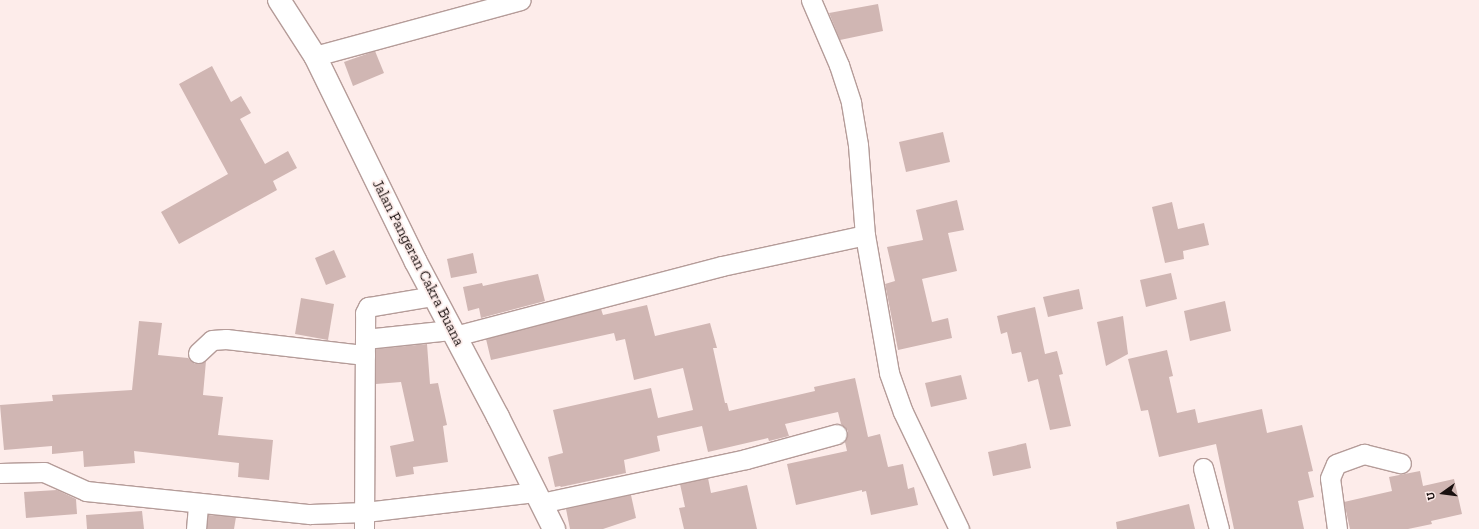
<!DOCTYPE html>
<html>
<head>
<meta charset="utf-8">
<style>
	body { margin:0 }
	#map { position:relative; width:1479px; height:529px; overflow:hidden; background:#fdecea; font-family:"Zilla Slab",serif }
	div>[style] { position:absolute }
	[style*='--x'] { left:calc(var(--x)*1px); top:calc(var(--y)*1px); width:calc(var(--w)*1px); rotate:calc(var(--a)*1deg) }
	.building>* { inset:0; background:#d0b6b3 }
	.roads { filter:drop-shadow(1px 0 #b59c99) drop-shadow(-1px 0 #b59c99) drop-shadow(0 1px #b59c99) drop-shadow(0 -1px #b59c99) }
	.minor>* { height:19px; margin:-9.5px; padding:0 9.5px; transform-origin:9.5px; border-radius:9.5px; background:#fff }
	.primary>* { height:22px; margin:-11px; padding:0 11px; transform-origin:11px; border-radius:11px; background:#fff }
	span { translate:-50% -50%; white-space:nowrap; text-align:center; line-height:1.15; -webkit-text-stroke:3.5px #fdecea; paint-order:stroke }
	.street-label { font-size:15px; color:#19100f }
	.north { position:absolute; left:1423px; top:473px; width:40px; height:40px; -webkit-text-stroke:3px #fdecea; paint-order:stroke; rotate:256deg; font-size:11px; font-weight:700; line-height:16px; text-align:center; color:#19100f }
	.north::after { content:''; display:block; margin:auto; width:14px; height:18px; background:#19100f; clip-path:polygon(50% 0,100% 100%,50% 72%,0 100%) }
</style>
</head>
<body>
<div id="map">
	<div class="building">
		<div style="clip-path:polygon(878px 4px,883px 31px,840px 40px,829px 13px)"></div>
		<div style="clip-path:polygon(375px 51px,384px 73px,353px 86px,344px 62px)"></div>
		<div style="clip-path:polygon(212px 66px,231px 102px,241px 96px,251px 113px,240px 119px,265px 164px,288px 151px,297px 168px,273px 181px,277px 190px,179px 244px,161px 212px,228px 174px,179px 84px)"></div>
		<div style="clip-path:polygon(943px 132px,950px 162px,906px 172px,899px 142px)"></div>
		<div style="clip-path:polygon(957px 200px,964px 230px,948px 233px,957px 271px,922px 279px,932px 322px,948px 318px,952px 338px,898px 350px,885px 284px,895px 281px,887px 247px,923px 240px,916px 210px)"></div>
		<div style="clip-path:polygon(1172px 202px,1178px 229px,1204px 223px,1209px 245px,1183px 251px,1184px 259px,1165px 263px,1152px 207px)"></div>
		<div style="clip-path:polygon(334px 250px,346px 277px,326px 285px,315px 258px)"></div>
		<div style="clip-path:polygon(473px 253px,477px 273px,451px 278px,447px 259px)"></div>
		<div style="clip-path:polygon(1171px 273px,1177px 299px,1146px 307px,1140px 280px)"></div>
		<div style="clip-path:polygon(538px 274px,545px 301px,481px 318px,479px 308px,468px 311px,463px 287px,482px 283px,483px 286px)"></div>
		<div style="clip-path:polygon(1079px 289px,1083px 309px,1048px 317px,1043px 297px)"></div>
		<div style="clip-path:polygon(301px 298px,334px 304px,328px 340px,295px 334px)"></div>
		<div style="clip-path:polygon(1225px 301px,1231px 331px,1190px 341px,1184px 311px)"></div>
		<div style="clip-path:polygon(647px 305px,655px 336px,710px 323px,717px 348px,713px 348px,725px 403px,727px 403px,729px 411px,815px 391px,814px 387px,855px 378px,868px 437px,880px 434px,888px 467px,903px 464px,908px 489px,914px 487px,918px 505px,871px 515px,866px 491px,862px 492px,862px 490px,796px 505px,787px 464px,847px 451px,845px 442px,848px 431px,841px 424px,838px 412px,785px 424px,789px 436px,769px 441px,768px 438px,708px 452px,702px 426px,657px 436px,660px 451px,624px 460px,626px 473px,561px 487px,560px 486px,555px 487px,548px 457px,563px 453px,553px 410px,651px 388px,658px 418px,693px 410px,683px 368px,634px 380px,625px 339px,616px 341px,614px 333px,491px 360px,486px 339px,601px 309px,603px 315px)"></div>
		<div style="clip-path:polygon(1035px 307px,1045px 354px,1057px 351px,1063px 374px,1059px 375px,1071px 426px,1050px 430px,1038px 379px,1028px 382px,1021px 352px,1012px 354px,1007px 332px,1001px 334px,997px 316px)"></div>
		<div style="clip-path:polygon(1123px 316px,1128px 354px,1106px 366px,1097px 322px)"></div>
		<div style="clip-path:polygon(139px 321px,162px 323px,158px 355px,188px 358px,195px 364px,201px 364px,206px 361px,203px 395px,223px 397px,218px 435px,273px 440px,269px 480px,238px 477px,239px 463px,134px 451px,135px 463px,84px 467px,83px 451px,52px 454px,52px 446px,4px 450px,0 405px,53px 401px,52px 395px,132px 390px)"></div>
		<div style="clip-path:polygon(427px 344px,430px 384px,438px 383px,447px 425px,443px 426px,448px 462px,413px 467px,414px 474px,396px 477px,390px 446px,414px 441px,401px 382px,376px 384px,376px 349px)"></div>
		<div style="clip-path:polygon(1167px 350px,1173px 376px,1169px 377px,1177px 413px,1195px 409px,1198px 423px,1262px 409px,1267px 433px,1302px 425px,1313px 471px,1308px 472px,1314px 497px,1298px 501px,1304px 529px,1234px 529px,1216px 444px,1159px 457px,1148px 410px,1141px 411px,1128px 359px)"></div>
		<div style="clip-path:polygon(961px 375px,967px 399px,931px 407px,925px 383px)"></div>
		<div style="clip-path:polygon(1026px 443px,1031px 468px,993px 476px,988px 452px)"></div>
		<div style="clip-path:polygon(1420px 471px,1423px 486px,1454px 479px,1462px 514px,1431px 521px,1432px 524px,1408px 529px,1350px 529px,1344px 502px,1392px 491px,1389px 477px)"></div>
		<div style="clip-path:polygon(708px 478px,711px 493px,747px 485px,757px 529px,684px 529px,679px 508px,685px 507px,680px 484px)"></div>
		<div style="clip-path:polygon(57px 490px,76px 499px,77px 514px,26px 518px,24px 492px)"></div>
		<div style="clip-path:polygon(631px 495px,636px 518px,603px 529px,570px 529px,566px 509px)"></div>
		<div style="clip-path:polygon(1189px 504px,1195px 529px,1117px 529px,1116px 522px)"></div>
		<div style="clip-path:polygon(142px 511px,144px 529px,87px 529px,86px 515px)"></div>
		<div style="clip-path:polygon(208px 515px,236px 517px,234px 529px,207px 529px)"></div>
	</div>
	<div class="roads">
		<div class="minor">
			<div style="--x:811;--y:0;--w:71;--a:66.7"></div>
			<div style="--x:839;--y:65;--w:40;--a:72"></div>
			<div style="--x:851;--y:103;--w:43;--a:80.5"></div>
			<div style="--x:858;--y:145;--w:90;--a:85.6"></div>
			<div style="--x:315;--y:56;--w:213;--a:-15.2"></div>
			<div style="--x:455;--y:336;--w:276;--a:-14.7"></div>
			<div style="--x:722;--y:266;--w:146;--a:-12.2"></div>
			<div style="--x:865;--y:235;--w:140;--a:80.1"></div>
			<div style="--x:889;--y:373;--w:41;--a:70.3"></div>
			<div style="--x:903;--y:412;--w:130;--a:64.4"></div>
			<div style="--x:365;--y:339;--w:86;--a:-6"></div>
			<div style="--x:198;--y:353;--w:19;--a:-43"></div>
			<div style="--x:212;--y:340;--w:14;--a:-4"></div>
			<div style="--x:226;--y:339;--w:140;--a:6.6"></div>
			<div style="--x:1203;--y:468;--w:63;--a:75.3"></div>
			<div style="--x:0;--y:473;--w:44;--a:-1.3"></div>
			<div style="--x:44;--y:472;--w:46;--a:24.3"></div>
			<div style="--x:86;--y:491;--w:225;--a:5.9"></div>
			<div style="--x:310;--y:514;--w:55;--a:-2.1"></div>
			<div style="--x:365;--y:512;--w:171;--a:-6.7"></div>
			<div style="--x:541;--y:503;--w:210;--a:-12.1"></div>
			<div style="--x:746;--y:459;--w:94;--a:-15.4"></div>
			<div style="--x:196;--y:529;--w:25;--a:-85"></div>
			<div style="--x:364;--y:529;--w:216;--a:-89.7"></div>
			<div style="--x:365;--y:313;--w:7;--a:-63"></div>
			<div style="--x:368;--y:307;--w:66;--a:-9.6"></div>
			<div style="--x:1337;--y:529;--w:51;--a:-97.8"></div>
			<div style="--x:1330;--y:478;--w:15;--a:-67"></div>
			<div style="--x:1336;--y:464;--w:30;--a:-20"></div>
			<div style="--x:1364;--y:454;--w:38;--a:14"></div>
		</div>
		<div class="primary">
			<div style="--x:279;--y:0;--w:67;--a:57.3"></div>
			<div style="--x:315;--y:56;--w:229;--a:63.9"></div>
			<div style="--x:416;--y:262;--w:175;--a:62.1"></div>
			<div style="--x:498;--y:417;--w:125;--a:63.4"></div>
		</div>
	</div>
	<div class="street-label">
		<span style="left:418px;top:263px;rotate:63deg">Jalan Pangeran Cakra Buana</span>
	</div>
	<div class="north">U</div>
</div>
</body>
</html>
